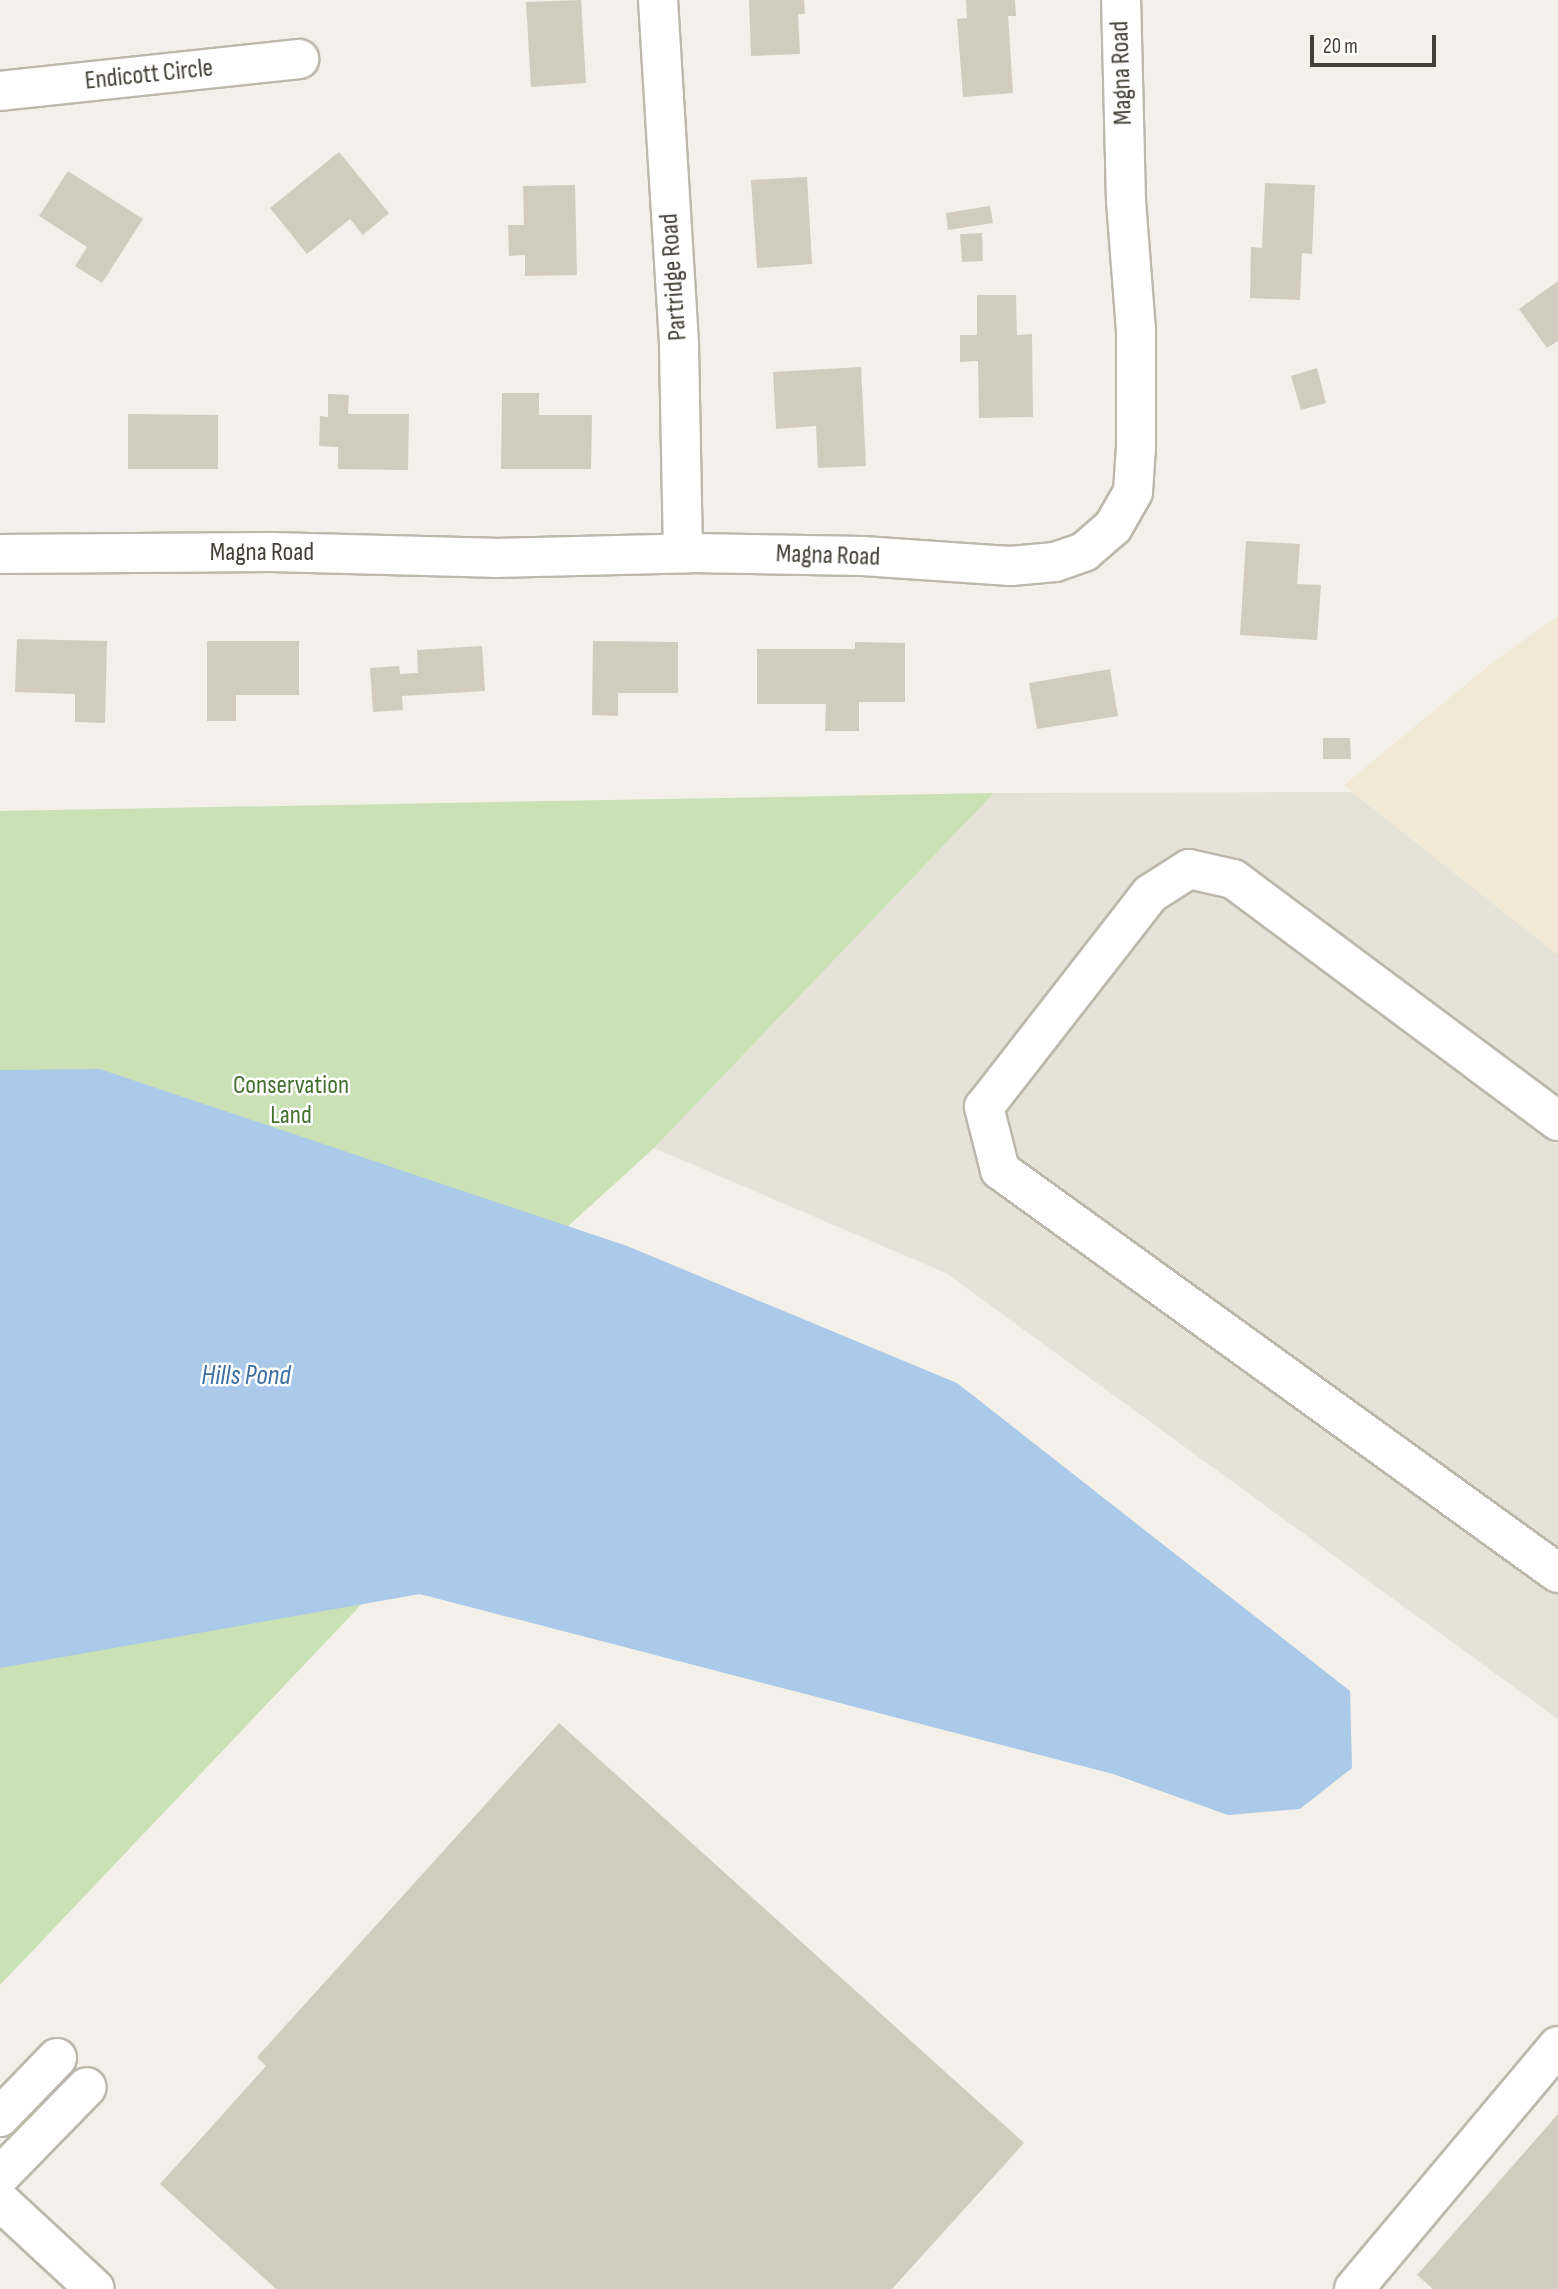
<!DOCTYPE html>
<html>
<head>
<meta charset="utf-8">
<style>
	body { margin:0 }
	#map { position:relative; width:1558px; height:2289px; overflow:hidden; background:#f2f0e8; font-family:"Sofia Sans Condensed",sans-serif }
	div>[style] { position:absolute }
	[style*='--x'] { left:calc(var(--x)*1px); top:calc(var(--y)*1px); width:calc(var(--w)*1px); rotate:calc(var(--a)*1deg) }
	.residential>* { inset:0; background:#e5e2d7 }
	.commercial>* { inset:0; background:#f1e8d5 }
	.green>* { inset:0; background:#cae1b5 }
	.water>* { inset:0; background:#abc9e8 }
	.building>* { inset:0; background:#d2ccbf }
	.roads { filter:drop-shadow(2px 0 #bcb8ac) drop-shadow(-2px 0 #bcb8ac) drop-shadow(0 2px #bcb8ac) drop-shadow(0 -2px #bcb8ac) }
	.minor>* { height:38px; margin:-19px; padding:0 19px; transform-origin:19px; border-radius:19px; background:#fff }
	span { translate:-50% -50%; white-space:nowrap; text-align:center; line-height:1.15; -webkit-text-stroke:5px #fff; paint-order:stroke }
	.street-label { font-size:26px; color:#444037 }
	.park-label { font-size:26px; color:#436f31 }
	.water-label { font-size:28px; color:#3d6fa4; font-style:italic }
	.scale { position:absolute; left:1310px; top:35px; width:126px; height:32px; box-sizing:border-box; border:4px solid #444037; border-top:0; padding-left:9px; font-size:21px; line-height:24px; white-space:nowrap; color:#444037; -webkit-text-stroke:5px #fff; paint-order:stroke }
</style>
</head>
<body>
<div id="map">
	<div class="residential">
		<div style="clip-path:polygon(1352px 792px,1558px 955px,1558px 1719px,946px 1273px,654px 1148px,994px 793px)"></div>
	</div>
	<div class="commercial">
		<div style="clip-path:polygon(1558px 616px,1558px 955px,1344px 785px,1492px 663px)"></div>
	</div>
	<div class="green">
		<div style="clip-path:polygon(994px 793px,654px 1148px,544px 1248px,531px 1611px,377px 1588px,0 1985px,0 811px)"></div>
	</div>
	<div class="water">
		<div style="clip-path:polygon(100px 1069px,627px 1246px,957px 1383px,1350px 1691px,1352px 1768px,1300px 1809px,1228px 1815px,1113px 1774px,420px 1594px,0 1668px,0 1070px)"></div>
	</div>
	<div class="building">
		<div style="clip-path:polygon(581px 0,586px 83px,531px 87px,526px 2px)"></div>
		<div style="clip-path:polygon(749px 0,804px 0,805px 14px,798px 14px,800px 54px,751px 56px)"></div>
		<div style="clip-path:polygon(966px 0,1015px 0,1016px 16px,1008px 16px,1013px 93px,963px 97px,957px 19px,967px 18px)"></div>
		<div style="clip-path:polygon(339px 152px,389px 213px,363px 235px,350px 219px,307px 254px,270px 208px)"></div>
		<div style="clip-path:polygon(68px 171px,143px 219px,102px 283px,75px 266px,87px 247px,39px 216px)"></div>
		<div style="clip-path:polygon(807px 177px,812px 264px,757px 268px,751px 180px)"></div>
		<div style="clip-path:polygon(1265px 183px,1315px 185px,1312px 254px,1302px 253px,1300px 300px,1250px 298px,1251px 247px,1262px 248px)"></div>
		<div style="clip-path:polygon(575px 185px,577px 275px,525px 276px,525px 255px,509px 256px,508px 225px,524px 225px,523px 186px)"></div>
		<div style="clip-path:polygon(990px 206px,993px 223px,948px 230px,946px 213px)"></div>
		<div style="clip-path:polygon(982px 233px,983px 261px,962px 262px,960px 234px)"></div>
		<div style="clip-path:polygon(1558px 281px,1558px 341px,1547px 348px,1519px 309px)"></div>
		<div style="clip-path:polygon(977px 295px,1016px 295px,1017px 335px,1032px 334px,1033px 417px,979px 418px,978px 361px,960px 362px,960px 335px,977px 335px)"></div>
		<div style="clip-path:polygon(861px 367px,866px 466px,818px 468px,816px 426px,776px 429px,773px 372px)"></div>
		<div style="clip-path:polygon(1317px 368px,1326px 403px,1301px 410px,1291px 376px)"></div>
		<div style="clip-path:polygon(502px 393px,539px 393px,539px 415px,592px 415px,591px 469px,501px 469px)"></div>
		<div style="clip-path:polygon(328px 394px,349px 395px,348px 414px,409px 414px,408px 470px,338px 469px,338px 447px,319px 446px,320px 416px,328px 417px)"></div>
		<div style="clip-path:polygon(128px 414px,218px 415px,218px 469px,128px 469px)"></div>
		<div style="clip-path:polygon(1246px 541px,1300px 544px,1297px 584px,1321px 585px,1317px 640px,1240px 635px)"></div>
		<div style="clip-path:polygon(17px 639px,107px 641px,105px 723px,75px 722px,75px 694px,15px 692px)"></div>
		<div style="clip-path:polygon(207px 641px,299px 641px,299px 695px,236px 695px,236px 721px,207px 721px)"></div>
		<div style="clip-path:polygon(593px 641px,678px 642px,678px 693px,618px 693px,618px 716px,592px 715px)"></div>
		<div style="clip-path:polygon(855px 642px,905px 643px,905px 702px,859px 702px,859px 731px,825px 731px,826px 704px,757px 704px,757px 649px,855px 649px)"></div>
		<div style="clip-path:polygon(482px 646px,485px 691px,402px 696px,403px 710px,373px 712px,370px 668px,399px 666px,400px 674px,418px 673px,417px 650px)"></div>
		<div style="clip-path:polygon(1110px 669px,1118px 716px,1037px 729px,1029px 683px)"></div>
		<div style="clip-path:polygon(1323px 738px,1350px 738px,1351px 759px,1323px 759px)"></div>
		<div style="clip-path:polygon(559px 1723px,1024px 2143px,892px 2289px,276px 2289px,160px 2184px,266px 2066px,257px 2057px)"></div>
		<div style="clip-path:polygon(1558px 2114px,1558px 2289px,1433px 2289px,1417px 2275px)"></div>
	</div>
	<div class="roads">
		<div class="minor">
			<div style="--x:658;--y:0;--w:347;--a:86.5"></div>
			<div style="--x:679;--y:346;--w:207;--a:88.9"></div>
			<div style="--x:0;--y:91;--w:301;--a:-6.1"></div>
			<div style="--x:0;--y:554;--w:271;--a:-0.4"></div>
			<div style="--x:271;--y:552;--w:223;--a:1.5"></div>
			<div style="--x:494;--y:558;--w:198;--a:-1.4"></div>
			<div style="--x:692;--y:553;--w:171;--a:1"></div>
			<div style="--x:863;--y:556;--w:148;--a:3.9"></div>
			<div style="--x:1011;--y:566;--w:44;--a:-5.2"></div>
			<div style="--x:1055;--y:562;--w:31;--a:-19"></div>
			<div style="--x:1084;--y:552;--w:38;--a:-41"></div>
			<div style="--x:1113;--y:527;--w:40;--a:-60.3"></div>
			<div style="--x:1133;--y:492;--w:45;--a:-86.2"></div>
			<div style="--x:1136;--y:447;--w:116;--a:-90"></div>
			<div style="--x:1136;--y:331;--w:130;--a:-94.4"></div>
			<div style="--x:1126;--y:201;--w:201;--a:-91.4"></div>
			<div style="--x:1558;--y:1121;--w:405;--a:-143.3"></div>
			<div style="--x:1233;--y:879;--w:45;--a:-167.2"></div>
			<div style="--x:1189;--y:869;--w:46;--a:147.3"></div>
			<div style="--x:1150;--y:894;--w:270;--a:127.9"></div>
			<div style="--x:984;--y:1107;--w:65;--a:75.7"></div>
			<div style="--x:1000;--y:1170;--w:688;--a:35.84"></div>
			<div style="--x:0;--y:2117;--w:82;--a:-46"></div>
			<div style="--x:0;--y:2176;--w:124;--a:-45.7"></div>
			<div style="--x:0;--y:2201;--w:129;--a:42.8"></div>
			<div style="--x:1354;--y:2289;--w:317;--a:-50"></div>
		</div>
	</div>
	<div class="street-label">
		<span style="left:1122px;top:73px;rotate:-92deg">Magna Road</span>
		<span style="left:149px;top:75px;rotate:-6deg">Endicott Circle</span>
		<span style="left:674px;top:277px;rotate:-94deg">Partridge Road</span>
		<span style="left:262px;top:553px">Magna Road</span>
		<span style="left:828px;top:556px;rotate:2deg">Magna Road</span>
	</div>
	<div class="park-label">
		<span style="left:291px;top:1101px">Conservation<br>Land</span>
	</div>
	<div class="water-label">
		<span style="left:246px;top:1376px">Hills Pond</span>
	</div>
	<div class="scale">20 m</div>
</div>
</body>
</html>
